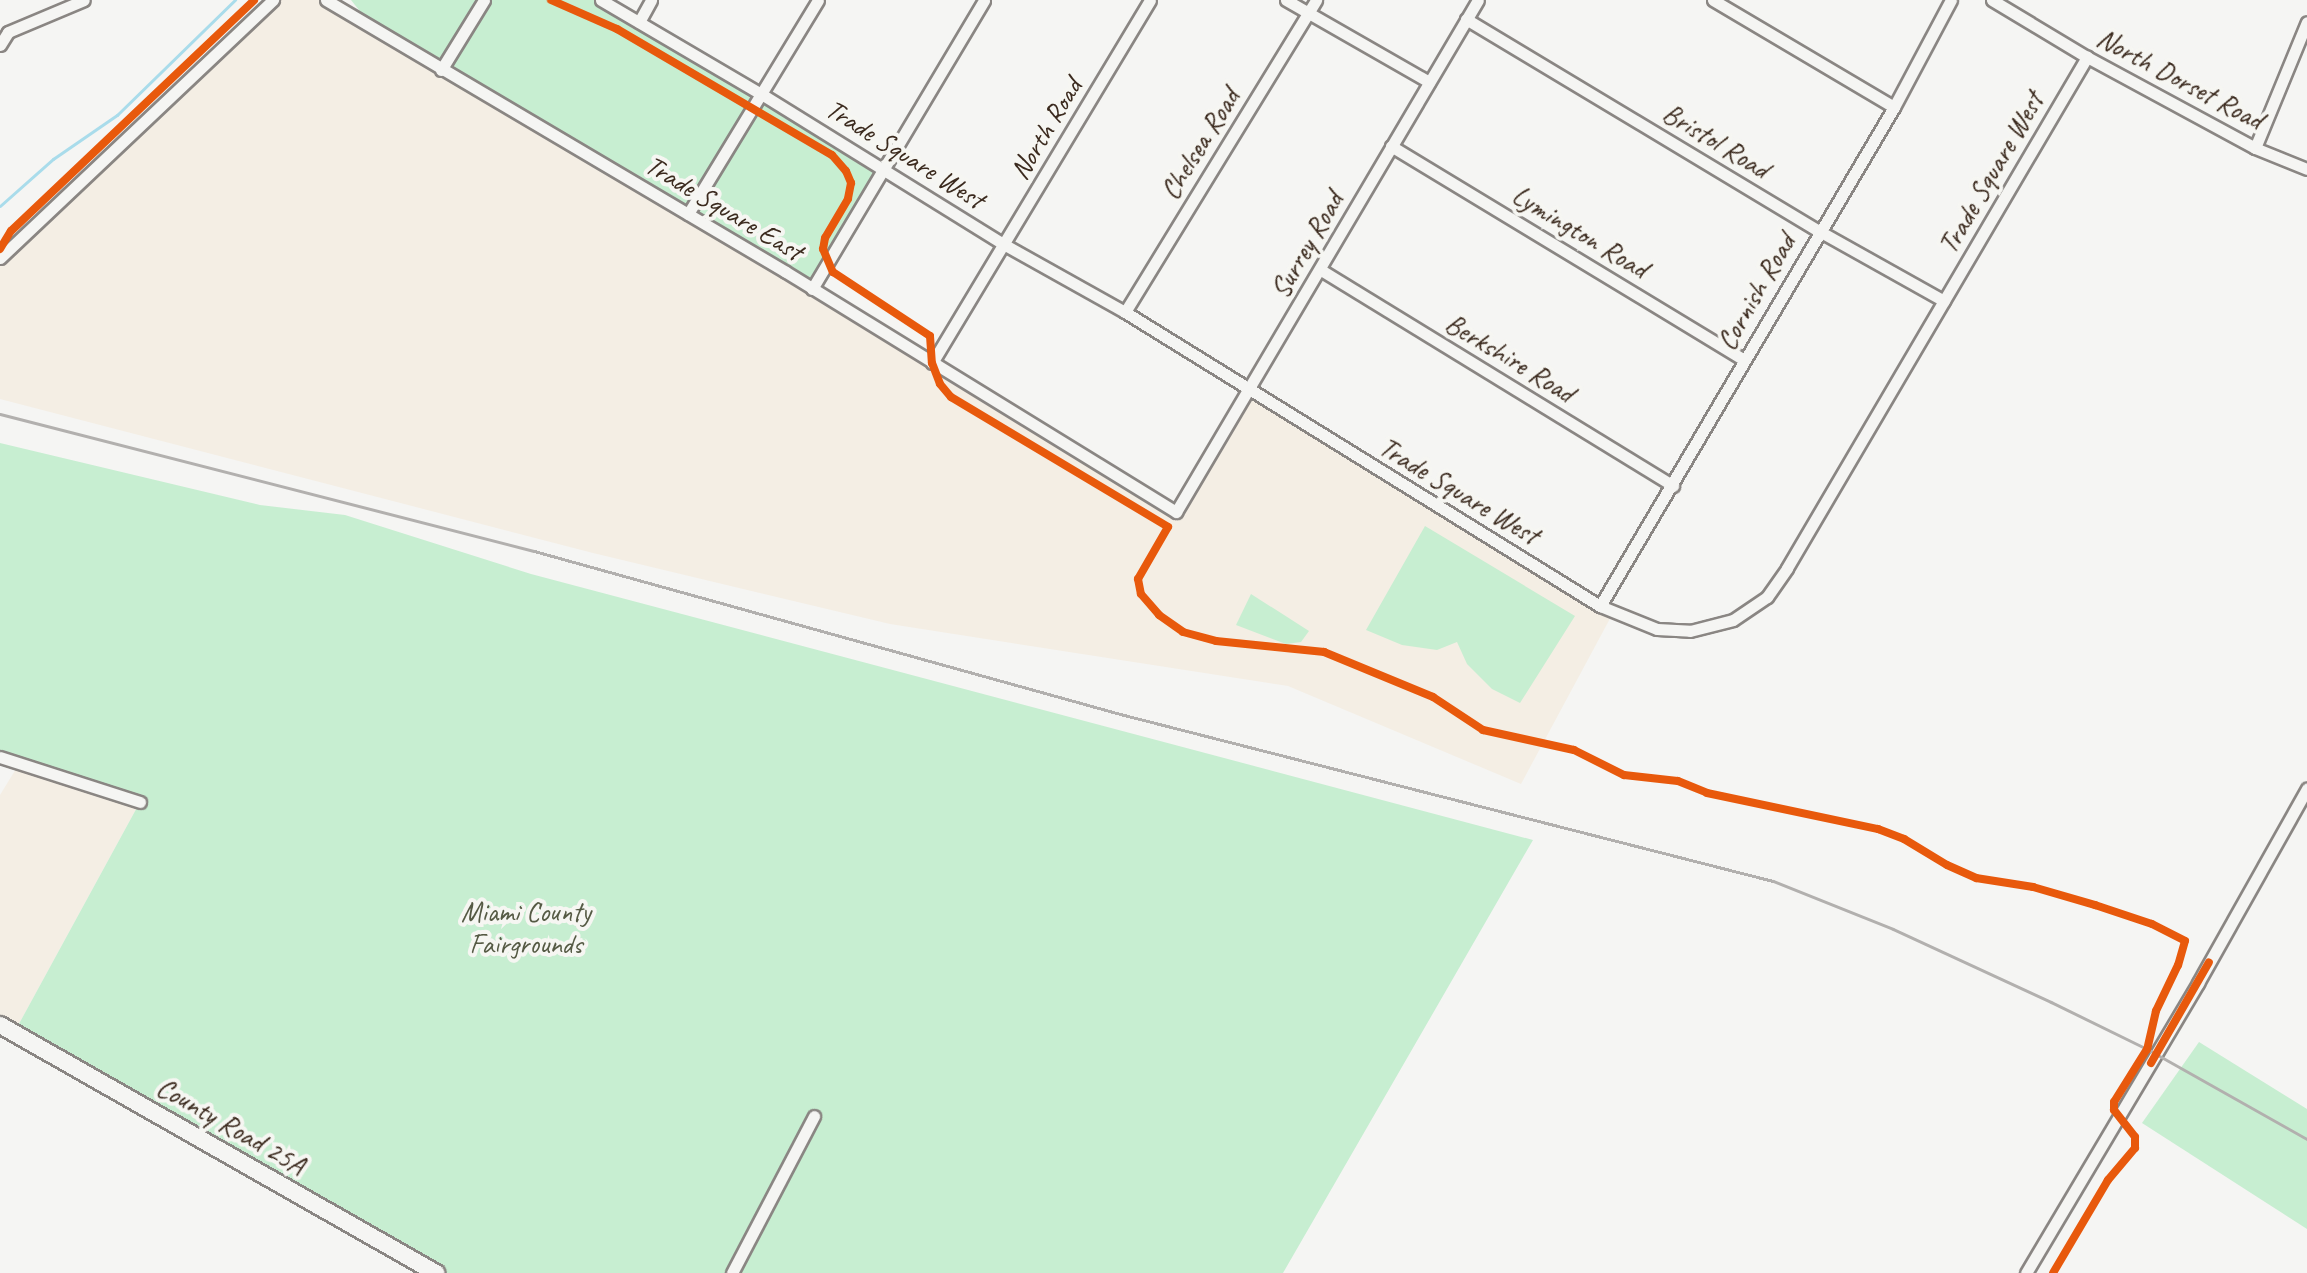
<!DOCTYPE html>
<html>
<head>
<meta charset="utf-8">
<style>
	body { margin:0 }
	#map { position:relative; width:2307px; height:1273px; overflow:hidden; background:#f5f5f3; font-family:Caveat,sans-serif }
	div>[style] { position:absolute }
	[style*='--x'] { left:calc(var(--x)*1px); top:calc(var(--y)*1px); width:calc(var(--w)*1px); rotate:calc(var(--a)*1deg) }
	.built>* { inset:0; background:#f4eee4 }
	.green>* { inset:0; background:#c7eed1 }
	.stream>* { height:3px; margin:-1.5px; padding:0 1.5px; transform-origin:1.5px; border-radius:1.5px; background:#a9dceb }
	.roads { filter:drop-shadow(2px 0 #8a8683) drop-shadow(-2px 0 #8a8683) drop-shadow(0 2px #8a8683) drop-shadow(0 -2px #8a8683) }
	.minor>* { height:11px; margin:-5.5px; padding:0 5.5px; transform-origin:5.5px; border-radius:5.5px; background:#f5f5f3 }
	.secondary>* { height:16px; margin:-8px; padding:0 8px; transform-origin:8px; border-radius:8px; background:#f5f5f3 }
	.rail>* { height:3px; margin:-1.5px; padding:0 1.5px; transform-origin:1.5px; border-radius:1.5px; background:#b2b0ae }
	.cycleway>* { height:8px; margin:-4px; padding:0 4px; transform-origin:4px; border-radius:4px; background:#e8590c }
	span { translate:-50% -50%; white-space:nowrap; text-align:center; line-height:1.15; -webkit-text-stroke:8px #f6f6f2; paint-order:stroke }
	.street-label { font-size:28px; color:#3b2a1e }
	.park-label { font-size:28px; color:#555a44 }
</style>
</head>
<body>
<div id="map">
	<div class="built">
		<div style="clip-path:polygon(273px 0,326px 0,1176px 512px,1249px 391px,1613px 613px,1521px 784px,1288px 686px,890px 624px,593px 553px,0 399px,0 258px)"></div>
		<div style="clip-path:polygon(19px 764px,140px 802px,14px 1033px,0 1025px,0 795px)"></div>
	</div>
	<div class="green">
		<div style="clip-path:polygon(351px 0,601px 0,886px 169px,812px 289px,374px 29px)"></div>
		<div style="clip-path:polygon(0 443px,260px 505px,345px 515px,531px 574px,1533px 840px,1283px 1273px,436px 1273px,14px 1033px,140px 802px,0 757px)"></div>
		<div style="clip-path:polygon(1425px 526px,1575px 616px,1520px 703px,1492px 689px,1467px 664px,1457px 642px,1437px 650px,1402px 645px,1366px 630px)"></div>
		<div style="clip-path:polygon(1251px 594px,1309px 631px,1301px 642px,1286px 644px,1236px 625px)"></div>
		<div style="clip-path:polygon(2199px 1042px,2307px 1109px,2307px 1229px,2142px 1123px)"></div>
	</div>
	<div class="stream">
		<div style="--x:0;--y:206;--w:71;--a:-41.6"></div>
		<div style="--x:53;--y:159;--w:78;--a:-34.5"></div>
		<div style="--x:117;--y:115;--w:165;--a:-44.3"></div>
	</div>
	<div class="roads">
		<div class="minor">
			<div style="--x:326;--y:0;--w:534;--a:30.6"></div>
			<div style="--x:786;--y:272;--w:458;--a:31.6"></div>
			<div style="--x:1176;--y:512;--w:594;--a:-59.47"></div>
			<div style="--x:601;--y:0;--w:188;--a:30.4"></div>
			<div style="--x:763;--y:95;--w:285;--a:31.8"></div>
			<div style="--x:1005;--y:245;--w:137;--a:29.2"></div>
			<div style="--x:1125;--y:312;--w:559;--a:31.76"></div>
			<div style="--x:1600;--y:606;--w:61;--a:22"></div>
			<div style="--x:1657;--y:629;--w:33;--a:3"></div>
			<div style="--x:1690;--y:631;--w:44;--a:-14.3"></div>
			<div style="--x:1733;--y:620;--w:41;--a:-34.1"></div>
			<div style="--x:1767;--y:597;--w:35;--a:-55"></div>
			<div style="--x:1787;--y:568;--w:593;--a:-59.58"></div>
			<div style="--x:1286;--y:0;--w:165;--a:29.8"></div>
			<div style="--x:1713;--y:0;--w:210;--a:30.6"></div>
			<div style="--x:1992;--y:0;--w:111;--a:31"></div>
			<div style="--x:2087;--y:57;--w:191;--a:28.4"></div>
			<div style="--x:2255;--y:148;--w:56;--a:22"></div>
			<div style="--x:1466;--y:19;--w:412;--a:31"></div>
			<div style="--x:1819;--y:231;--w:143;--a:29.2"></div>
			<div style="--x:639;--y:22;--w:25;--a:-61"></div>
			<div style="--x:0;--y:45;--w:15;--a:-58"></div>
			<div style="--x:8;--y:32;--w:82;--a:-22.8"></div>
			<div style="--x:441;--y:70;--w:82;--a:-58.4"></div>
			<div style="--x:1391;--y:146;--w:413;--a:31.2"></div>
			<div style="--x:2255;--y:148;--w:136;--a:-67.6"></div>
			<div style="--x:688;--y:214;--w:250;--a:-58.7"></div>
			<div style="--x:0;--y:258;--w:376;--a:-43.4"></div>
			<div style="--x:1321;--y:270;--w:413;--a:31.5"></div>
			<div style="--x:812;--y:289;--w:336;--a:-59.2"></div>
			<div style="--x:1125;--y:312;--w:366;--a:-58.5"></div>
			<div style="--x:932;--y:363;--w:423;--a:-59"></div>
			<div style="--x:1600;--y:606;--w:579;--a:-59.49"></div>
			<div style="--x:1894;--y:107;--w:121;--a:-62"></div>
			<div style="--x:0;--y:757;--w:147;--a:17.8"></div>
			<div style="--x:732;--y:1273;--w:177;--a:-62.4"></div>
			<div style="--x:2026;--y:1273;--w:337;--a:-59.3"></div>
			<div style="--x:2198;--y:983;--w:223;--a:-60.7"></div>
		</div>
		<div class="secondary">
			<div style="--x:0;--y:1025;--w:502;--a:29.63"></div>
		</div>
	</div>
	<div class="rail">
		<div style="--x:0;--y:414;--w:551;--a:14.39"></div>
		<div style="--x:534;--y:551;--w:608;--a:15.54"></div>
		<div style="--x:1120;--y:714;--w:674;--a:14.35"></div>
		<div style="--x:1773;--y:881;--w:129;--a:21.8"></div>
		<div style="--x:1893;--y:929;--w:174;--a:24.8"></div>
		<div style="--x:2051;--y:1002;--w:107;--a:26.1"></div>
		<div style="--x:2147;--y:1049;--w:184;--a:29.4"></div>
	</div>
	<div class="cycleway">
		<div style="--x:551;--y:0;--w:72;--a:23.7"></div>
		<div style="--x:617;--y:29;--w:249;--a:30.4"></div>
		<div style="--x:832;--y:155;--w:21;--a:49"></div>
		<div style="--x:846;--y:171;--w:13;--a:67"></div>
		<div style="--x:851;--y:183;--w:16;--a:101"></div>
		<div style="--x:848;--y:199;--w:45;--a:120.5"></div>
		<div style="--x:825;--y:238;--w:11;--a:100"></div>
		<div style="--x:823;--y:249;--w:25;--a:67"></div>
		<div style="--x:833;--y:272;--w:116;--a:33.4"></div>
		<div style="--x:930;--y:336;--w:27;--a:86"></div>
		<div style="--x:932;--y:363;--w:22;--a:69"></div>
		<div style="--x:940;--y:384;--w:17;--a:50"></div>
		<div style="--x:951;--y:397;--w:253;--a:30.9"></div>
		<div style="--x:1168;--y:527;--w:60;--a:120"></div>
		<div style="--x:1138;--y:579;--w:15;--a:79"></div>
		<div style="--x:1141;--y:594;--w:28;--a:49"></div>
		<div style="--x:1159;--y:615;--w:29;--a:35"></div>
		<div style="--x:1183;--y:632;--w:34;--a:15"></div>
		<div style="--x:1216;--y:641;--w:109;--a:5.8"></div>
		<div style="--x:1324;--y:652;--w:118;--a:22.4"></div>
		<div style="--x:1433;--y:697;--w:60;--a:33.4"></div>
		<div style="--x:1483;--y:730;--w:93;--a:12.4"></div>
		<div style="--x:1574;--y:750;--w:56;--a:26.6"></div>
		<div style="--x:1624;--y:775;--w:54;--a:6.3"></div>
		<div style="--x:1678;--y:781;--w:31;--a:22"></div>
		<div style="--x:1707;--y:793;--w:175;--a:11.9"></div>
		<div style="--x:1878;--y:829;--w:28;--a:21"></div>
		<div style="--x:1904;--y:839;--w:50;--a:31.2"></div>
		<div style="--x:1947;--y:865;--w:32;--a:24"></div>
		<div style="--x:1976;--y:878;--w:58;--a:9"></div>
		<div style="--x:2033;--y:887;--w:65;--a:16.2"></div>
		<div style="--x:2095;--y:905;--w:60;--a:18.4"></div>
		<div style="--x:2152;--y:924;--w:37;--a:27"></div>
		<div style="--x:2185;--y:941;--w:25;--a:106"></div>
		<div style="--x:2178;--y:965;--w:51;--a:115.6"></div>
		<div style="--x:2156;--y:1011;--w:39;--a:103"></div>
		<div style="--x:2147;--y:1049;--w:62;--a:121.9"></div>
		<div style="--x:2114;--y:1102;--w:8;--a:90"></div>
		<div style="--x:2114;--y:1110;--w:34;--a:52"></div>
		<div style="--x:2135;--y:1137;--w:11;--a:90"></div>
		<div style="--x:2135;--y:1148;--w:42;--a:130.2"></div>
		<div style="--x:2108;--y:1180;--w:108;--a:120.6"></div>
		<div style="--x:0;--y:249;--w:21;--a:-59"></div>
		<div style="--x:11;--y:231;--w:335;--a:-43.5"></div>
		<div style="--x:2151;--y:1063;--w:116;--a:-60.1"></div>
	</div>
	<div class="street-label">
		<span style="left:2180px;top:79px;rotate:28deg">North Dorset Road</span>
		<span style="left:1046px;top:129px;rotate:-59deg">North Road</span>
		<span style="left:1716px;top:141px;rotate:31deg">Bristol Road</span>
		<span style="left:1200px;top:144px;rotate:-58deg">Chelsea Road</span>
		<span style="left:905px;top:154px;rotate:32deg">Trade Square West</span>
		<span style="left:1991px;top:173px;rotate:-60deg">Trade Square West</span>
		<span style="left:724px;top:208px;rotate:31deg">Trade Square East</span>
		<span style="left:1580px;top:232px;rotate:31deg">Lymington Road</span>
		<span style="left:1307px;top:245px;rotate:-60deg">Surrey Road</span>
		<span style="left:1756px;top:292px;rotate:-60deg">Cornish Road</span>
		<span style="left:1510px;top:358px;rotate:31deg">Berkshire Road</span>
		<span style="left:1459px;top:491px;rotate:31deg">Trade Square West</span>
		<span style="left:231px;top:1126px;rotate:30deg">County Road 25A</span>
	</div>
	<div class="park-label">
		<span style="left:526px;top:928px">Miami County<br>Fairgrounds</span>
	</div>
</div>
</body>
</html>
